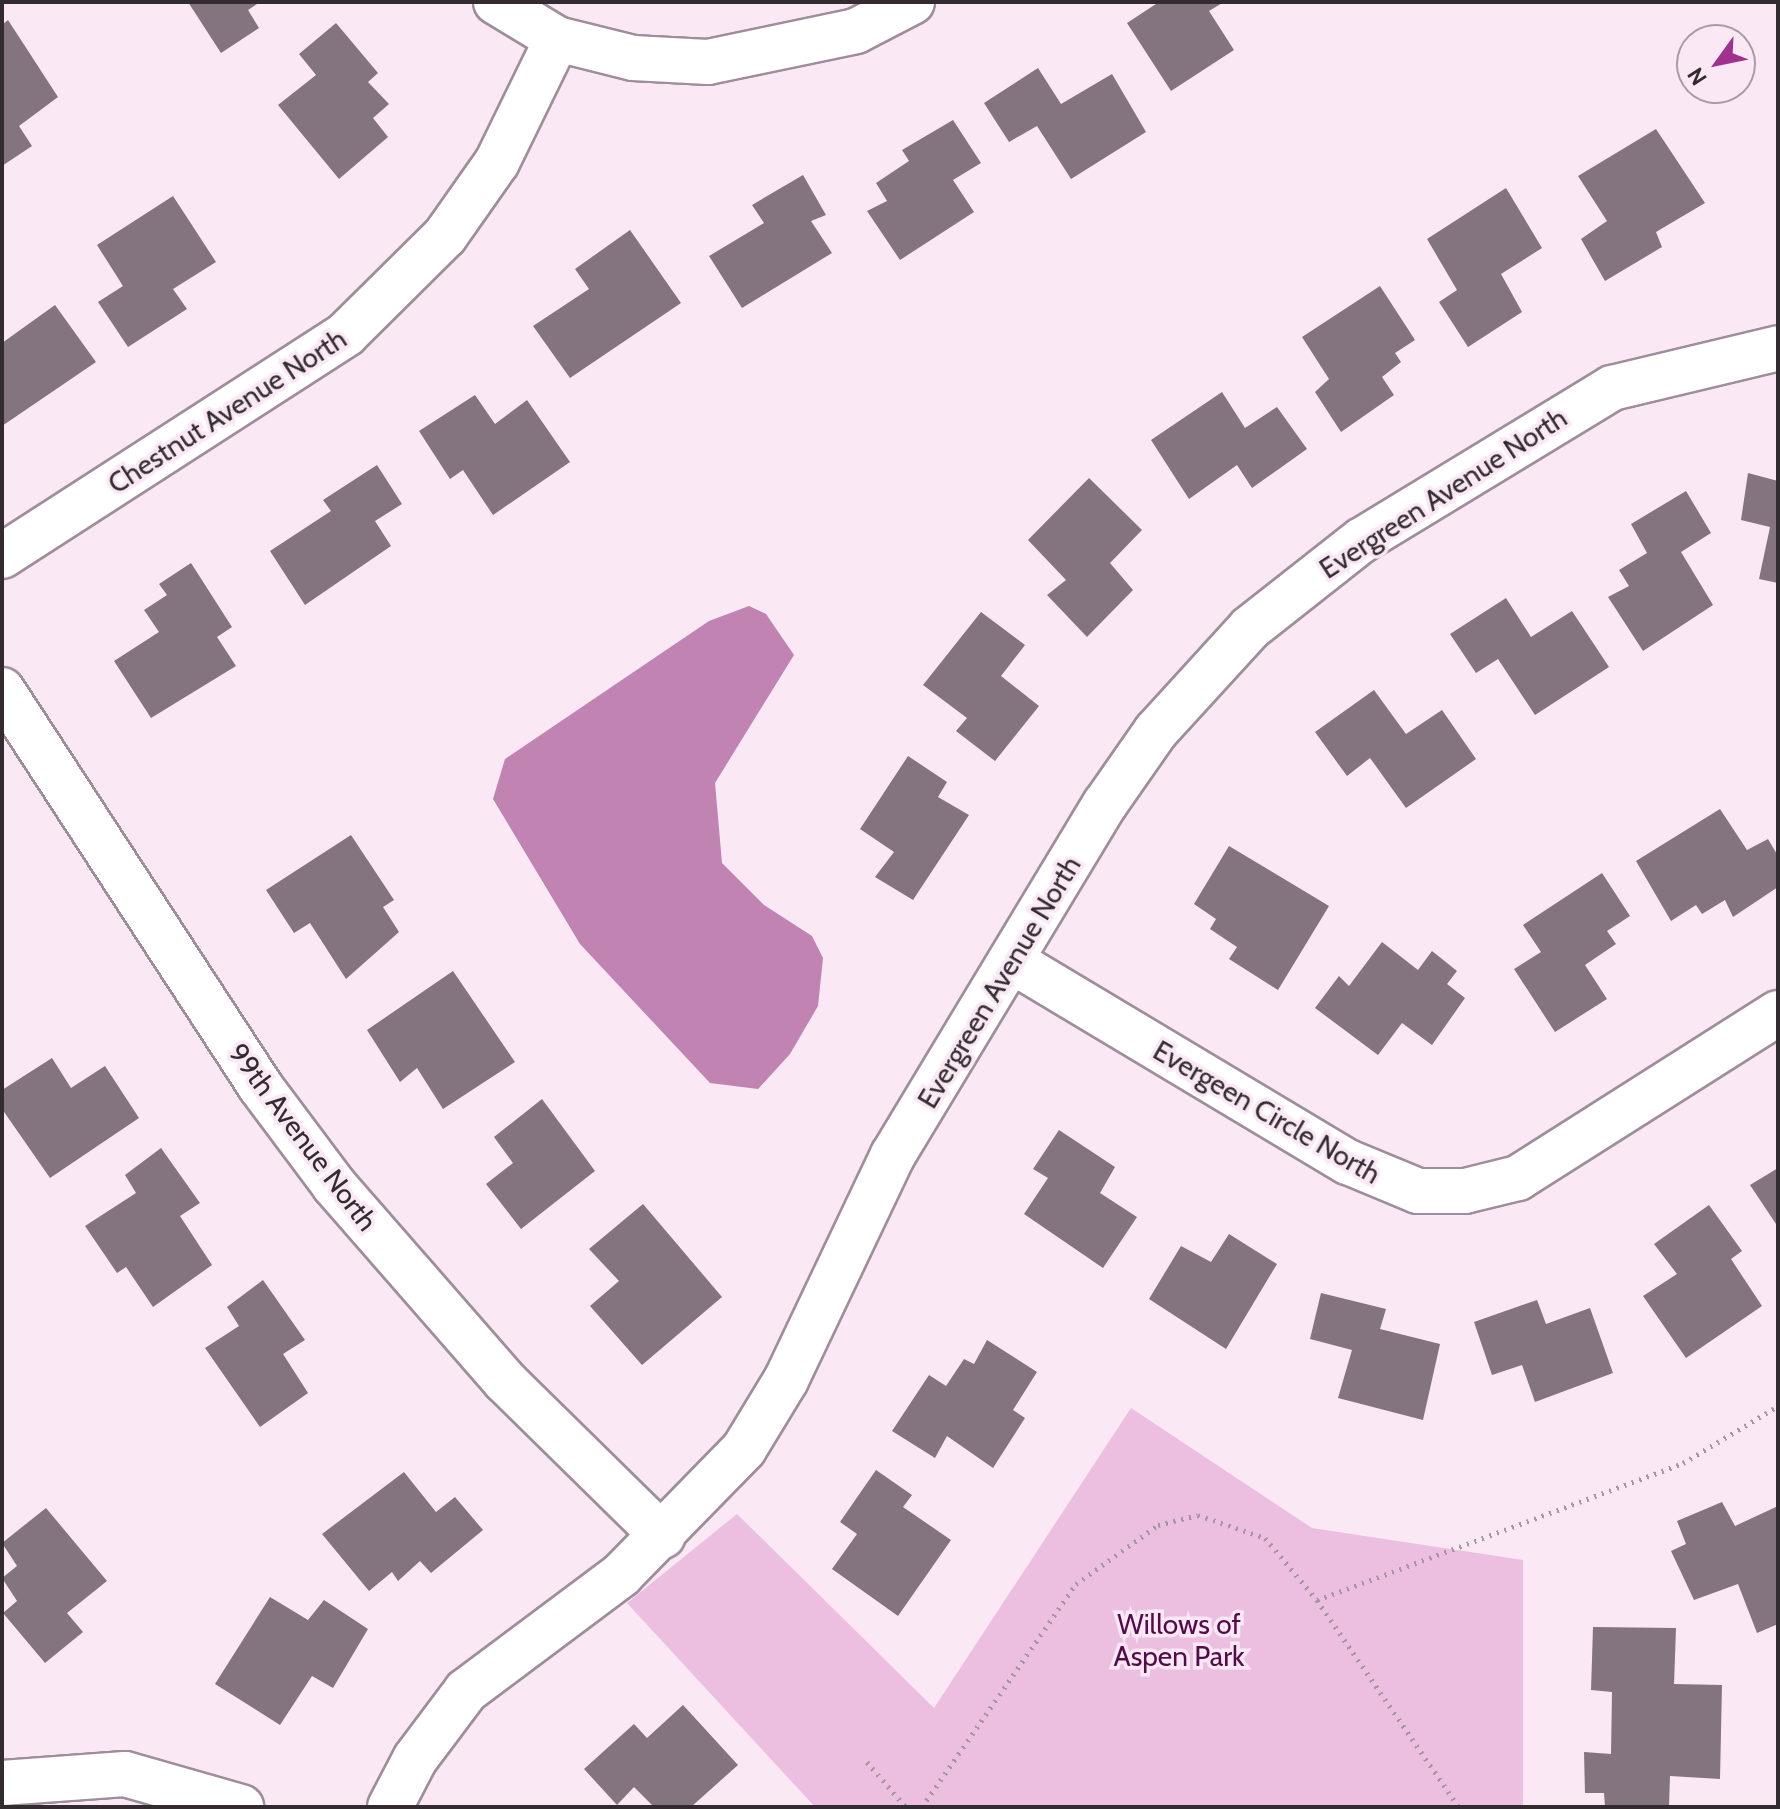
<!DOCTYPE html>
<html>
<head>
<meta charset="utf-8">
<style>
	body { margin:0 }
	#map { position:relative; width:1780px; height:1809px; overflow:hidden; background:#fae8f5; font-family:Cabin,sans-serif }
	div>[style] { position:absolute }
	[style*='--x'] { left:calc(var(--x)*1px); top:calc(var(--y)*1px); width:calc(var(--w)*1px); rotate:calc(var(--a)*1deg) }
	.green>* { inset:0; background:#ecbfe1 }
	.water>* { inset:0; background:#c083b2 }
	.building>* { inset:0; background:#83747f }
	.path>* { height:5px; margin-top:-2.5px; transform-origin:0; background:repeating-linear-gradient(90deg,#a497a1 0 2px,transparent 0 8px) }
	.roads { filter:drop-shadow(2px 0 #9e8e9a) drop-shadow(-2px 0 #9e8e9a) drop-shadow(0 2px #9e8e9a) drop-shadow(0 -2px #9e8e9a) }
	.street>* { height:44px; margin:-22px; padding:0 22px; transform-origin:22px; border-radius:22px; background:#fff }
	span { translate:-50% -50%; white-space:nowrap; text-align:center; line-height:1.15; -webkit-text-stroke:7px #fae8f5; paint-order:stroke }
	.street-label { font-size:28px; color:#322b30 }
	.park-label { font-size:28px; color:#550a4a }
	.frame { position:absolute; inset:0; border:4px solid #322b30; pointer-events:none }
	.north { position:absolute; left:1676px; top:24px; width:80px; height:80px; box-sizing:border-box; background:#fae8f5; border:2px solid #aa9ca6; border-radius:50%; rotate:237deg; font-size:22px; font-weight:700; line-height:32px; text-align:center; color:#322b30 }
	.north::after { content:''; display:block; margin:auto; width:28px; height:36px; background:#a1318f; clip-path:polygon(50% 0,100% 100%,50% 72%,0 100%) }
</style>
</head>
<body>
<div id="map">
	<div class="green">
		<div style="clip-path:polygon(1131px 1408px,1312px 1528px,1523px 1560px,1523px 1807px,815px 1807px,627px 1603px,737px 1514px,934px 1708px)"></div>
	</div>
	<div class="water">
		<div style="clip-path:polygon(749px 606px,766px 614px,794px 655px,715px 783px,722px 863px,764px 905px,812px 936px,823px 958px,818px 1006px,790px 1054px,758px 1089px,710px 1083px,580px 944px,493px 799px,505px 759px,709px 621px)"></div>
	</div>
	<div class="building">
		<div style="clip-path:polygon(188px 2px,260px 2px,248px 10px,259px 28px,221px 53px)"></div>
		<div style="clip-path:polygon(1159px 2px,1224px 2px,1209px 11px,1234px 50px,1171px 91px,1127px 23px)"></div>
		<div style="clip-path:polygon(8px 20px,58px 97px,19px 126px,32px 146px,2px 166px,2px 25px)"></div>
		<div style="clip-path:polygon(336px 23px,378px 73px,368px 82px,389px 104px,373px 118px,388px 137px,339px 179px,278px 105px,316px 75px,299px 54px)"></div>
		<div style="clip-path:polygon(1038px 68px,1061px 104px,1112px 74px,1146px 132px,1071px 179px,1037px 126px,1009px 142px,984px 103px)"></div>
		<div style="clip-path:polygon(953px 120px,981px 163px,953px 180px,974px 212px,900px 260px,867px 211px,887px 201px,876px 183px,909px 161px,902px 150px)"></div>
		<div style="clip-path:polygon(1656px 129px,1705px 203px,1656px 232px,1662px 247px,1605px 281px,1581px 239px,1607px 221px,1578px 176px)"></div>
		<div style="clip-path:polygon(803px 175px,826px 215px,811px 221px,832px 253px,742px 308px,709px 256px,764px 223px,752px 205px)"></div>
		<div style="clip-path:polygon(1506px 188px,1542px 248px,1501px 274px,1522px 312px,1468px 347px,1439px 302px,1457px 290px,1427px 239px)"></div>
		<div style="clip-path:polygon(173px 196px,216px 262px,173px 289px,187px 309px,128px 347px,98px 302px,123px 286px,97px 245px)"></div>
		<div style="clip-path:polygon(630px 230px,681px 303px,570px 378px,533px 326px,589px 289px,575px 269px)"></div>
		<div style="clip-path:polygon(1380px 286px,1415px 340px,1395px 353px,1401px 362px,1382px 377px,1394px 395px,1341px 432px,1315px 392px,1329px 379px,1302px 337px)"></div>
		<div style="clip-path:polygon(55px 305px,96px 362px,2px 426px,2px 343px)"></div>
		<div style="clip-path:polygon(1222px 392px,1245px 428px,1277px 407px,1307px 449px,1252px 488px,1237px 465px,1189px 499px,1151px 440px)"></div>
		<div style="clip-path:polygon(475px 395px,495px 424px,527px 400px,570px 462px,493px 515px,463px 470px,450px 479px,419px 431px)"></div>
		<div style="clip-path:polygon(377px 465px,402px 504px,375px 521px,391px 546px,305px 605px,270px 551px,331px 511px,323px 500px)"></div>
		<div style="clip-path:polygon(1748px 473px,1778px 481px,1778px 583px,1759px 579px,1770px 527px,1741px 520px)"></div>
		<div style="clip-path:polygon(1089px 478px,1142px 530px,1110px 563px,1133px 590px,1087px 637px,1047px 595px,1066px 580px,1028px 540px)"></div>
		<div style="clip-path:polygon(1686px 491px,1711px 533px,1681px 552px,1713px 605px,1643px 651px,1608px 597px,1629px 586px,1619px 570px,1647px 553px,1631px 524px)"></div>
		<div style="clip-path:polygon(191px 563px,232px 627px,217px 637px,236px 666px,151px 718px,114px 661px,159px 632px,144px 610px,167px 595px,159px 584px)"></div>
		<div style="clip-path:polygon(1506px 598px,1531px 637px,1572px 611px,1609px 667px,1535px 715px,1498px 659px,1476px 673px,1450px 634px)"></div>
		<div style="clip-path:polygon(981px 612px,1025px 645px,1001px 676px,1039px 706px,995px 761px,956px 731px,967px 718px,923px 685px)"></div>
		<div style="clip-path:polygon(1374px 690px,1406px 734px,1442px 710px,1476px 759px,1406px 808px,1370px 758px,1347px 776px,1315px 732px)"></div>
		<div style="clip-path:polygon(908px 756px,947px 782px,938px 797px,969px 815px,913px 900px,875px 877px,894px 852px,860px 829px)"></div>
		<div style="clip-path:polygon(1720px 809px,1747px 850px,1768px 839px,1778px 856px,1778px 887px,1733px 917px,1725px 900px,1702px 914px,1696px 905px,1671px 921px,1636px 861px)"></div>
		<div style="clip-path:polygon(351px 835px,394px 900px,383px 907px,399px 932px,346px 979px,310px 923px,294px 933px,266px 890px)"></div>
		<div style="clip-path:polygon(1229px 846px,1329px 906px,1278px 990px,1229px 959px,1237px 947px,1210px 929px,1216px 919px,1194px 904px)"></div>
		<div style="clip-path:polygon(1602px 873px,1630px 916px,1607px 931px,1616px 944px,1585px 965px,1607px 999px,1555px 1032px,1514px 969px,1541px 952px,1523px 925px)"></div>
		<div style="clip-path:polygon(1382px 942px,1418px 970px,1432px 951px,1457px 971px,1447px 984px,1465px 998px,1432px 1045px,1402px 1023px,1378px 1055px,1315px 1008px,1339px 976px,1349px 986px)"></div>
		<div style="clip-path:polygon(453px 971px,515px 1062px,443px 1109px,417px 1068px,400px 1082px,367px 1030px)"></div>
		<div style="clip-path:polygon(52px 1058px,71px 1088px,105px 1066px,139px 1118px,50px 1178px,2px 1109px,2px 1090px)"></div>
		<div style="clip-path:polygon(542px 1099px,595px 1171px,521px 1229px,486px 1184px,513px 1163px,494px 1137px)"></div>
		<div style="clip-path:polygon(1059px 1130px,1115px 1167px,1100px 1193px,1137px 1217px,1103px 1268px,1024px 1214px,1048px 1178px,1033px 1169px)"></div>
		<div style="clip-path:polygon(161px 1148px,200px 1203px,180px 1216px,212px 1265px,153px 1307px,126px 1267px,117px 1273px,85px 1226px,136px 1193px,125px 1175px)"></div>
		<div style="clip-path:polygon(1778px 1168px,1778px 1227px,1750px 1185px)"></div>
		<div style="clip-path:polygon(643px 1204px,722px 1297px,642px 1365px,590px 1306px,619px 1281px,589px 1249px)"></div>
		<div style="clip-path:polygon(1709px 1205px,1742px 1251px,1731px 1259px,1762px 1306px,1686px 1358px,1643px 1296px,1677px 1274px,1654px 1244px)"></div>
		<div style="clip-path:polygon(1229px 1234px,1277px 1264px,1226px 1349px,1149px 1299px,1181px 1246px,1211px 1262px)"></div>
		<div style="clip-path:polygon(263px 1280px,305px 1340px,283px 1354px,308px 1393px,260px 1427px,205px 1348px,239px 1326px,227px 1307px)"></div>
		<div style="clip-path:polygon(1321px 1293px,1386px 1309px,1380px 1329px,1440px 1344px,1423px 1420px,1338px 1398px,1352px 1350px,1310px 1339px)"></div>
		<div style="clip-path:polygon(1537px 1300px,1546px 1324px,1590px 1308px,1613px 1373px,1535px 1402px,1522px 1365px,1492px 1375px,1474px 1322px)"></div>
		<div style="clip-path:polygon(987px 1340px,1037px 1372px,1013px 1410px,1025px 1418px,993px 1468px,947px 1436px,935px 1458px,892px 1431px,929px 1375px,946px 1386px,964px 1359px,974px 1364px)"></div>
		<div style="clip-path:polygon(876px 1470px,912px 1495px,903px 1507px,951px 1540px,898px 1616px,832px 1569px,857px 1534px,840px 1522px)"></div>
		<div style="clip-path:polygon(404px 1472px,436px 1512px,455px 1497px,483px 1530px,431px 1573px,420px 1561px,398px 1581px,392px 1572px,369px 1591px,322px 1534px)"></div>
		<div style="clip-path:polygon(1722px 1502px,1735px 1526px,1778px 1506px,1778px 1624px,1757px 1633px,1738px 1584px,1694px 1600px,1671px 1551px,1686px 1544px,1677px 1521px)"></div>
		<div style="clip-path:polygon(46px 1508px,107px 1581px,67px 1613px,83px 1632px,45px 1663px,3px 1613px,17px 1601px,2px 1578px,17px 1566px,2px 1543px)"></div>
		<div style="clip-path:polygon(270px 1597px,308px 1620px,324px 1600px,368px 1629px,333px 1688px,312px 1676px,280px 1725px,215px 1684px)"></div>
		<div style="clip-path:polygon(1593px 1627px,1676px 1628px,1674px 1684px,1722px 1685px,1720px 1779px,1670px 1776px,1669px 1807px,1605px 1807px,1604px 1793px,1585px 1793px,1584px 1752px,1611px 1754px,1612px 1692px,1591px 1690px)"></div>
		<div style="clip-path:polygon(683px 1705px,738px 1765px,691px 1807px,654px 1807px,634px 1787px,617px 1805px,584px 1769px,634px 1724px,647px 1738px)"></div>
	</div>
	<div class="path">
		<div style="--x:1317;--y:1600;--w:391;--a:-20.5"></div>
		<div style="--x:1683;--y:1463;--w:111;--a:-31"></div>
		<div style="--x:867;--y:1762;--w:60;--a:49.1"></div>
		<div style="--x:922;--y:1807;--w:271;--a:-55.4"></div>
		<div style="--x:1076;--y:1584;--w:101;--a:-35.7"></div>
		<div style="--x:1158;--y:1525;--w:41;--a:-14"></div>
		<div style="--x:1198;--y:1515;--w:71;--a:18.9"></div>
		<div style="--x:1265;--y:1538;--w:81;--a:50"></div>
		<div style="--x:1317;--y:1600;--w:251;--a:55.6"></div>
	</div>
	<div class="roads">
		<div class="street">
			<div style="--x:496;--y:2;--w:71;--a:31.2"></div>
			<div style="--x:557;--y:39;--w:78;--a:14"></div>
			<div style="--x:633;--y:58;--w:75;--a:3.1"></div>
			<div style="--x:708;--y:62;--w:151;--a:-11.8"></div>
			<div style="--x:856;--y:31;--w:63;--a:-27.4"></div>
			<div style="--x:2;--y:556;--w:409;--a:-32.8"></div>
			<div style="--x:346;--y:334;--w:139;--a:-44.7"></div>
			<div style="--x:445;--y:236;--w:90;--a:-54.9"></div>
			<div style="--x:497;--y:162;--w:137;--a:-64"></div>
			<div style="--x:2;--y:690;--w:473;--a:56.9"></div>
			<div style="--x:260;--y:1086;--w:124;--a:53.2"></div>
			<div style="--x:334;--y:1185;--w:260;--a:48.9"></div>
			<div style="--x:505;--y:1381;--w:221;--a:44.5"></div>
			<div style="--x:1015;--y:963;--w:388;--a:30.9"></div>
			<div style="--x:1348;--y:1162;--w:76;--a:22.5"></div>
			<div style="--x:1418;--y:1191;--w:47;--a:0"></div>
			<div style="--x:1465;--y:1191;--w:55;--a:-13.8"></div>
			<div style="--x:1518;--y:1178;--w:308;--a:-32.4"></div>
			<div style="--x:2;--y:1783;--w:123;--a:-4.2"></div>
			<div style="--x:125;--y:1774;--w:121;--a:15.9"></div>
			<div style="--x:390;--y:1807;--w:54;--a:-62.5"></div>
			<div style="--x:415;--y:1759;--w:85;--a:-53.1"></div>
			<div style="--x:466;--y:1691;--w:194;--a:-36.8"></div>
			<div style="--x:621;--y:1575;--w:176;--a:-45.7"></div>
			<div style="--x:744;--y:1449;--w:81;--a:-58.7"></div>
			<div style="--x:786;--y:1380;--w:249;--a:-64.6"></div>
			<div style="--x:893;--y:1155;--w:410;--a:-58.9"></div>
			<div style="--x:1105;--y:804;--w:89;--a:-55.1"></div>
			<div style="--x:1156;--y:731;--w:139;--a:-47.6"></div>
			<div style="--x:1250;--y:628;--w:142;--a:-38.2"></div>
			<div style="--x:1362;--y:540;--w:293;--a:-31.3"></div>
			<div style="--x:1612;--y:388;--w:171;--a:-13.5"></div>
		</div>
	</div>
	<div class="street-label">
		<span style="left:227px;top:411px;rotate:-33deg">Chestnut Avenue North</span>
		<span style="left:1443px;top:493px;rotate:-33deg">Evergreen Avenue North</span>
		<span style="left:999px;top:982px;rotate:-59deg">Evergreen Avenue North</span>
		<span style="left:1267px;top:1112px;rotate:30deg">Evergeen Circle North</span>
		<span style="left:303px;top:1137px;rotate:53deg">99th Avenue North</span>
	</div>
	<div class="park-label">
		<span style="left:1179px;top:1640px">Willows of<br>Aspen Park</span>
	</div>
	<div class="frame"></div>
	<div class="north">N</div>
</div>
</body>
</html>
